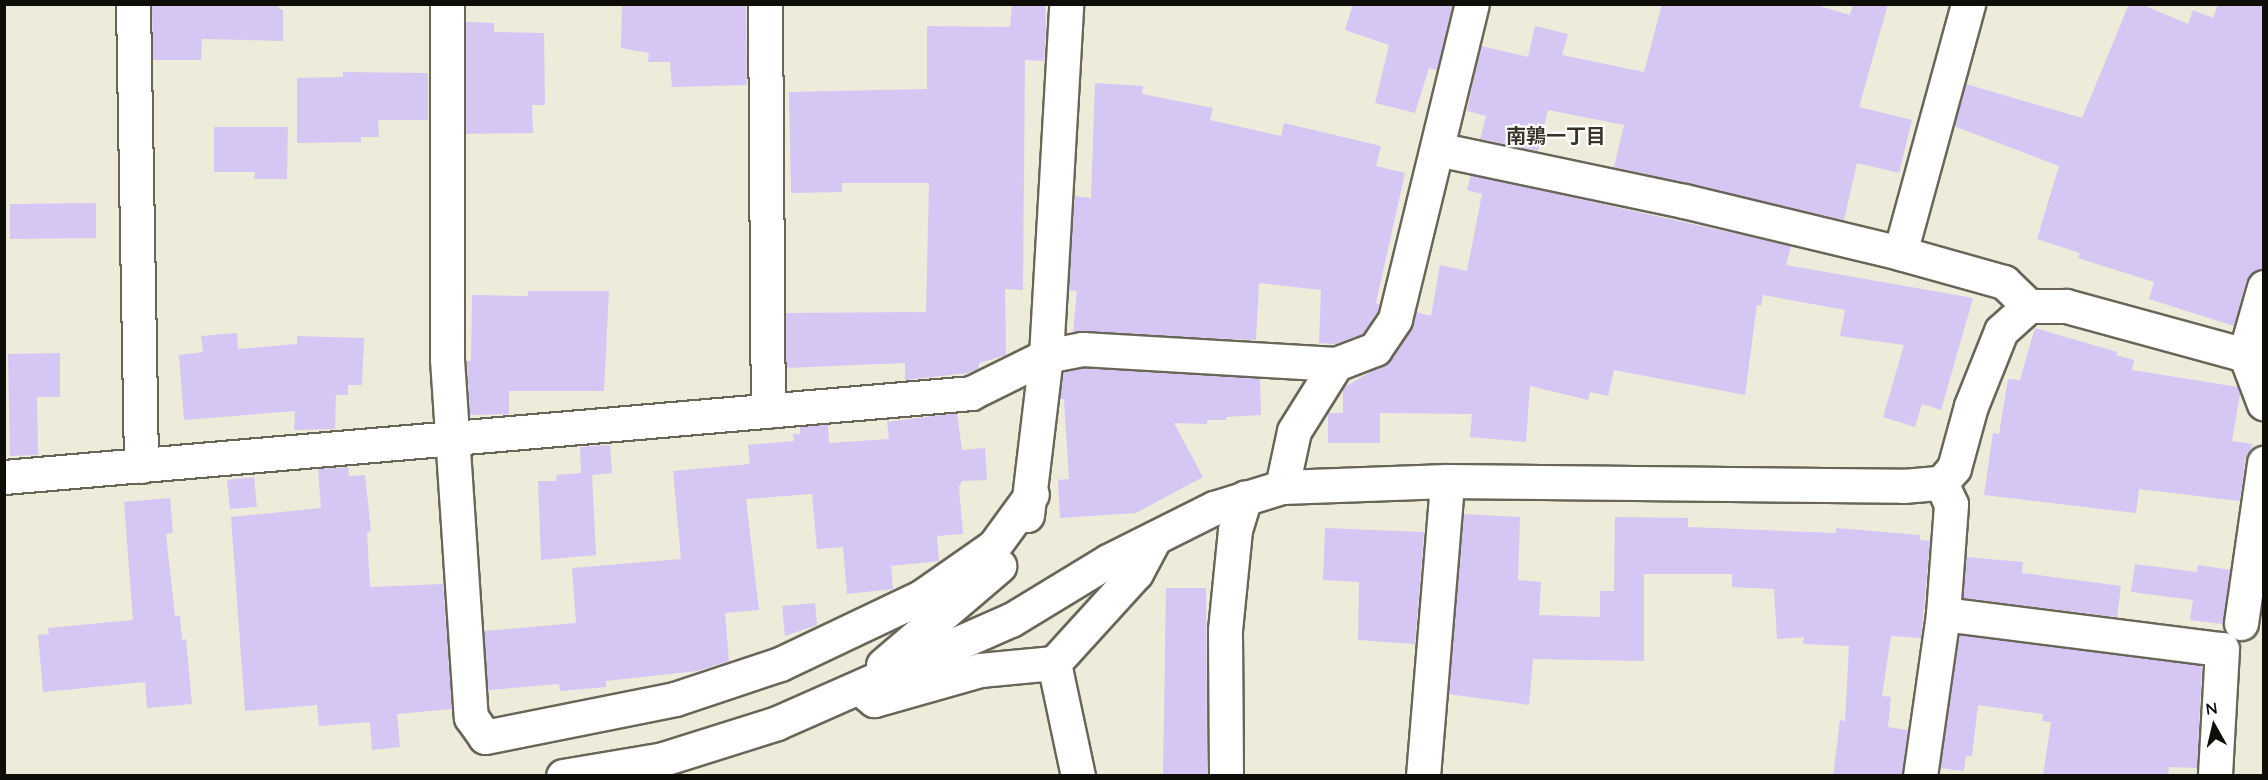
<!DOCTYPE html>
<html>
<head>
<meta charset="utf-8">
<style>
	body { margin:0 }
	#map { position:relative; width:2268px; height:780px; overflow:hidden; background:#edebda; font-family:Quicksand,"Noto Sans JP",sans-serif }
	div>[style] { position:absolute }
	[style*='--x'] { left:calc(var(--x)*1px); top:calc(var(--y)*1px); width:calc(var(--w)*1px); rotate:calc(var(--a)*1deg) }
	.building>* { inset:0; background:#d6c6f4 }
	.roads { filter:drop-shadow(2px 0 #696658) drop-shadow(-2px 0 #696658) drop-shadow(0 2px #696658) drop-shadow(0 -2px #696658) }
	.street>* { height:33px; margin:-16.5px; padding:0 16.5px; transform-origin:16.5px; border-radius:16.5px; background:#fff }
	.secondary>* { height:33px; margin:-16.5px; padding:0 16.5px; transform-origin:16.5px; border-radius:16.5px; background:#fff }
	span { translate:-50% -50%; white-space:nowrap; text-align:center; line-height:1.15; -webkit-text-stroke:4.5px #fff; paint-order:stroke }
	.neighbourhood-label { font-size:20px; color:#373427; font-weight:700 }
	.frame { position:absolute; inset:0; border:6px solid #0e0d08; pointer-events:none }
	.north { position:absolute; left:2184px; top:696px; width:60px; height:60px; -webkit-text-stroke:4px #fff; paint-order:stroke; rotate:352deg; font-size:16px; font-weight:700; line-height:24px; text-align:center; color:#0e0d08 }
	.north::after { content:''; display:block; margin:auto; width:21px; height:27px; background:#0e0d08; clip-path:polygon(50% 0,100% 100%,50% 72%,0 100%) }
</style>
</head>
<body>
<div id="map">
	<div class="building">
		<div style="clip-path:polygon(152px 4px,279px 4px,279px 9px,283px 10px,283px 41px,202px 39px,201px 60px,153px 60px)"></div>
		<div style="clip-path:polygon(622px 4px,746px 4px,747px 85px,672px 87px,670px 62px,648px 62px,649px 53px,621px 48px)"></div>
		<div style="clip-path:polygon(1012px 4px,1045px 4px,1046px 29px,1044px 61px,1025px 60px,1023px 290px,1005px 289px,1006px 355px,979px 363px,979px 368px,968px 373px,905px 380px,905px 363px,786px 368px,786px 313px,926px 312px,929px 183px,842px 183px,842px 192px,791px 193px,789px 92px,927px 89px,927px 26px,1010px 27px)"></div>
		<div style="clip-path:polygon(1353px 4px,1453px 4px,1437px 70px,1429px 68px,1415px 113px,1375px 103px,1389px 45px,1345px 30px)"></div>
		<div style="clip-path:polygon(1662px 4px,1812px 4px,1850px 15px,1853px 4px,1888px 4px,1859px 107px,1912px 120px,1899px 173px,1857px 163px,1844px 220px,1614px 167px,1624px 125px,1548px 110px,1538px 151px,1480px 139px,1486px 116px,1467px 111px,1481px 46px,1528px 57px,1535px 26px,1568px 34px,1562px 55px,1644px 72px)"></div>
		<div style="clip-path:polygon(2129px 4px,2141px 4px,2188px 24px,2193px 10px,2213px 18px,2218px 4px,2264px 4px,2264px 269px,2251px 273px,2246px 281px,2234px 326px,2149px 299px,2154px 282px,2078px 258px,2080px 253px,2037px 239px,2059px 166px,1954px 126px,1966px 84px,2082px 118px)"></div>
		<div style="clip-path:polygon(466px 22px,494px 23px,494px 32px,544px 33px,545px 105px,532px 105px,533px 133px,466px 134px)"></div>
		<div style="clip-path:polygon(343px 72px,428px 73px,428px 120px,378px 120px,379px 137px,361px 137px,361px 142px,297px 143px,297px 78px,343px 77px)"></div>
		<div style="clip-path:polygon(1095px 83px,1143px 86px,1142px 94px,1213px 108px,1210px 120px,1281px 136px,1284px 123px,1381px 146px,1376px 166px,1405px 173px,1376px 303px,1379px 304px,1378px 311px,1363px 334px,1335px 344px,1319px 343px,1321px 290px,1259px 283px,1256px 340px,1073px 332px,1077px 291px,1069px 290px,1074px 196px,1091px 198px)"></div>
		<div style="clip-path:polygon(214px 127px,288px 127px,287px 179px,254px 179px,255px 172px,214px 172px)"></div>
		<div style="clip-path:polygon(1471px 175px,1791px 246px,1786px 265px,1973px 298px,1941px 410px,1922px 404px,1915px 427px,1883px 417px,1904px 345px,1840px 336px,1845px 310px,1763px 295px,1761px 306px,1757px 305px,1745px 395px,1614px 370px,1608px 396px,1590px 392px,1588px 400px,1530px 386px,1526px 442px,1470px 437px,1472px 414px,1380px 413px,1380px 443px,1328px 443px,1328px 413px,1343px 413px,1343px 388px,1390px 360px,1411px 329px,1416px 312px,1431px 316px,1440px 265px,1467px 271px,1482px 194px,1467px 190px)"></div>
		<div style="clip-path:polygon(96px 203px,96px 238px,10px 239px,10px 204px)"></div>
		<div style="clip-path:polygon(528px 291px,609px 291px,604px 391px,509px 391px,509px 414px,470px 415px,467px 361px,471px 361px,472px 295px,528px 296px)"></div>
		<div style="clip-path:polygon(2035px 328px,2117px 352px,2116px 355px,2134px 360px,2132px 370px,2238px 387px,2240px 394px,2232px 441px,2253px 444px,2245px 460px,2240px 501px,2139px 489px,2136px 513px,1984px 495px,1993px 433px,1999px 434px,2008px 379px,2020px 380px)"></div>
		<div style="clip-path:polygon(237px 333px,238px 349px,297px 344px,297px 336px,364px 338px,362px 385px,348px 385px,348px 395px,336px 395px,335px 429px,294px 430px,295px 411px,184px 420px,179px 355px,203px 352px,201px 336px)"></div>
		<div style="clip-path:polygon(60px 353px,60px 397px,37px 397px,38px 455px,10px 456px,8px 354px)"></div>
		<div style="clip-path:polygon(1083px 368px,1260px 378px,1261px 415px,1226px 417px,1226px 420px,1207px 420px,1207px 424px,1174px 423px,1203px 477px,1136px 513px,1060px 518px,1058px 480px,1069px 479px,1064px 399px,1060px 399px,1063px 372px)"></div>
		<div style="clip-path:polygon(957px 413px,962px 450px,985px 448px,987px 480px,962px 481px,959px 487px,963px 534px,937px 536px,939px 561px,891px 566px,893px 589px,847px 594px,843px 547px,817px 549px,812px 494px,746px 499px,759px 610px,725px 613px,729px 661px,697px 671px,606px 681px,606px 687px,560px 691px,559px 684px,488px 690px,484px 631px,576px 623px,572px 568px,681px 559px,673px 471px,750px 464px,748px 445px,794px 441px,793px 434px,800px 434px,800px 427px,828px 424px,829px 443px,889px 439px,887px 422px)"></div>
		<div style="clip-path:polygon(610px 445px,612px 473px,592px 475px,596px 555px,541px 560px,538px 481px,557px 481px,556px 475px,581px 473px,580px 447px)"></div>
		<div style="clip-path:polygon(348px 467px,349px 476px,365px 475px,371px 531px,367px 532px,370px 587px,443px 584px,452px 709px,397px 714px,400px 747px,372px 750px,370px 722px,319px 726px,317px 705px,245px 711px,231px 517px,321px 508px,318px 469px)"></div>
		<div style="clip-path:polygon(254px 477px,257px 507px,230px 509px,227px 480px)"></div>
		<div style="clip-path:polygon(170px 498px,173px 533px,166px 534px,175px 616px,180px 616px,182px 640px,186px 639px,192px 704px,147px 708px,145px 682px,43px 692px,38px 635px,49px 634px,48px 628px,133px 620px,124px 502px)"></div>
		<div style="clip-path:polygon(1463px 514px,1520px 517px,1518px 580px,1541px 582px,1539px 615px,1600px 617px,1600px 591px,1614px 591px,1615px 517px,1688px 518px,1688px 527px,1836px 533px,1836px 528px,1920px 535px,1920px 540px,1930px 541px,1921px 638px,1891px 636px,1882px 696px,1891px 697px,1888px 727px,1908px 730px,1902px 776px,1833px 776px,1840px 720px,1845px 721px,1849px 646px,1803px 644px,1804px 637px,1777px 639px,1774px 589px,1732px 587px,1732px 574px,1644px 574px,1644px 661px,1533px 659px,1529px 705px,1448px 694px)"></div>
		<div style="clip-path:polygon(1325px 528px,1424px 532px,1415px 644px,1358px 640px,1359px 582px,1323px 580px)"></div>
		<div style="clip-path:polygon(1966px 557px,2023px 562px,2022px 573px,2121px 586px,2117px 617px,1963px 598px)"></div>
		<div style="clip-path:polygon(2135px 564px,2197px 572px,2198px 565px,2230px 570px,2223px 624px,2190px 620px,2193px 600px,2131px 592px)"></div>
		<div style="clip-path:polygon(1166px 588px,1206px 588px,1207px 776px,1163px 776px)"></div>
		<div style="clip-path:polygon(815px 603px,817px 625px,785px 636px,782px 606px)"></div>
		<div style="clip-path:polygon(1959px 635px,2202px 665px,2197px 768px,2169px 767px,2168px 776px,2043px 776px,2051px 722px,2042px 721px,2043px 714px,1978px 705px,1972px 756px,1966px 756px,1964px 771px,1940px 768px)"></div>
	</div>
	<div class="roads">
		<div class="street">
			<div style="--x:133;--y:4;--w:462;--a:89"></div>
			<div style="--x:447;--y:4;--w:355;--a:90"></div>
			<div style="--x:447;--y:359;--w:359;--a:86.2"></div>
			<div style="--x:471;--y:717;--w:24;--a:55"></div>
			<div style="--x:485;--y:737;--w:194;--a:-11.3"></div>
			<div style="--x:675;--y:699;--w:111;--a:-18.4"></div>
			<div style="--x:780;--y:664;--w:156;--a:-25.4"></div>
			<div style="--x:921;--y:597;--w:89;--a:-34.9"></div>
			<div style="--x:994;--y:546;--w:64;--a:-53.8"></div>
			<div style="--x:765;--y:4;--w:407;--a:89.6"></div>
			<div style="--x:1437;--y:149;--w:252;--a:11.9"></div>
			<div style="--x:1684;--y:201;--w:222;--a:13.5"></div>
			<div style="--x:1900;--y:253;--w:108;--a:15.6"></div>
			<div style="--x:2004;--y:282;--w:35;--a:44"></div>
			<div style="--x:1900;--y:253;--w:258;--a:-74.7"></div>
			<div style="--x:2264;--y:287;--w:70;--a:105.8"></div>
			<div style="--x:2245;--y:354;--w:53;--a:69.2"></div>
			<div style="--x:4;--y:477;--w:971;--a:-4.96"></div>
			<div style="--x:971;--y:393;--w:84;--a:-26.3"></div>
			<div style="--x:1046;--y:356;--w:37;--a:-11"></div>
			<div style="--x:1082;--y:349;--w:254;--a:3.4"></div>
			<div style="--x:1336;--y:364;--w:42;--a:-21"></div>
			<div style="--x:1375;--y:349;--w:36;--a:-56"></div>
			<div style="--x:1395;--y:319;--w:324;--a:-76.3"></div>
			<div style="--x:1282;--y:487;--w:57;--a:-77.9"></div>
			<div style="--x:1294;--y:431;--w:79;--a:-57.9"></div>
			<div style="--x:1027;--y:515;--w:160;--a:-83.2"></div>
			<div style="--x:1943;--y:614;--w:281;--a:7.2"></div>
			<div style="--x:2222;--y:649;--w:127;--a:93.2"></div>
			<div style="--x:2241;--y:623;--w:162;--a:-81.8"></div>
			<div style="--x:883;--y:665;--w:153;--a:-40.5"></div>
			<div style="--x:868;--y:695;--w:8;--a:40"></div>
			<div style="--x:874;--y:700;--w:110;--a:-15.8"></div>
			<div style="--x:980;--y:670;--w:74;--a:-5.4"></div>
			<div style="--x:1054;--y:663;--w:122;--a:-47.7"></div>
			<div style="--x:1136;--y:573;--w:38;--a:-62"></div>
			<div style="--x:563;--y:776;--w:101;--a:-9.6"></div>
			<div style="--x:663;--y:759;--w:120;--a:-17.5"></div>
			<div style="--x:777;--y:723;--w:256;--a:-23.8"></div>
			<div style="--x:1011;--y:620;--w:114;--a:-31.3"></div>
			<div style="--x:1108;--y:561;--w:119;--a:-26.6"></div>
			<div style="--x:1214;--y:508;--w:71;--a:-17.2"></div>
			<div style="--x:1282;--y:487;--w:165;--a:-2.1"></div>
			<div style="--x:1447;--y:481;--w:456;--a:0.6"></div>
			<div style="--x:1903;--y:486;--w:38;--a:-5"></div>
			<div style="--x:1941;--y:483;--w:20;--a:-49"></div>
			<div style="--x:1954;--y:468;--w:64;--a:-74.7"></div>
			<div style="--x:1971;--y:406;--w:81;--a:-68.2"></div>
			<div style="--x:2001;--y:331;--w:38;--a:-42"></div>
			<div style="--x:2029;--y:306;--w:37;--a:0"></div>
			<div style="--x:2066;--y:306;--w:205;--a:15.3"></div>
			<div style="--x:1226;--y:776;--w:146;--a:-90.4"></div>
			<div style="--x:1225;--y:630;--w:100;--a:-84.3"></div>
			<div style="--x:1235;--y:530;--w:34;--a:-73"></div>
			<div style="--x:1423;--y:776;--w:296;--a:-85.3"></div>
			<div style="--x:1920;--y:776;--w:164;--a:-81.9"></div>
			<div style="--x:1943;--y:614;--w:110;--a:-85.8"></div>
			<div style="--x:1951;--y:504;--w:23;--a:-115"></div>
		</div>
		<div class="secondary">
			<div style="--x:1046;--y:356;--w:353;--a:-86.7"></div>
			<div style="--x:1054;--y:663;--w:116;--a:78"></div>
		</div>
	</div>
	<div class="neighbourhood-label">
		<span style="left:1556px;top:135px">南鶉一丁目</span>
	</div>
	<div class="frame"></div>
	<div class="north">N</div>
</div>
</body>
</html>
